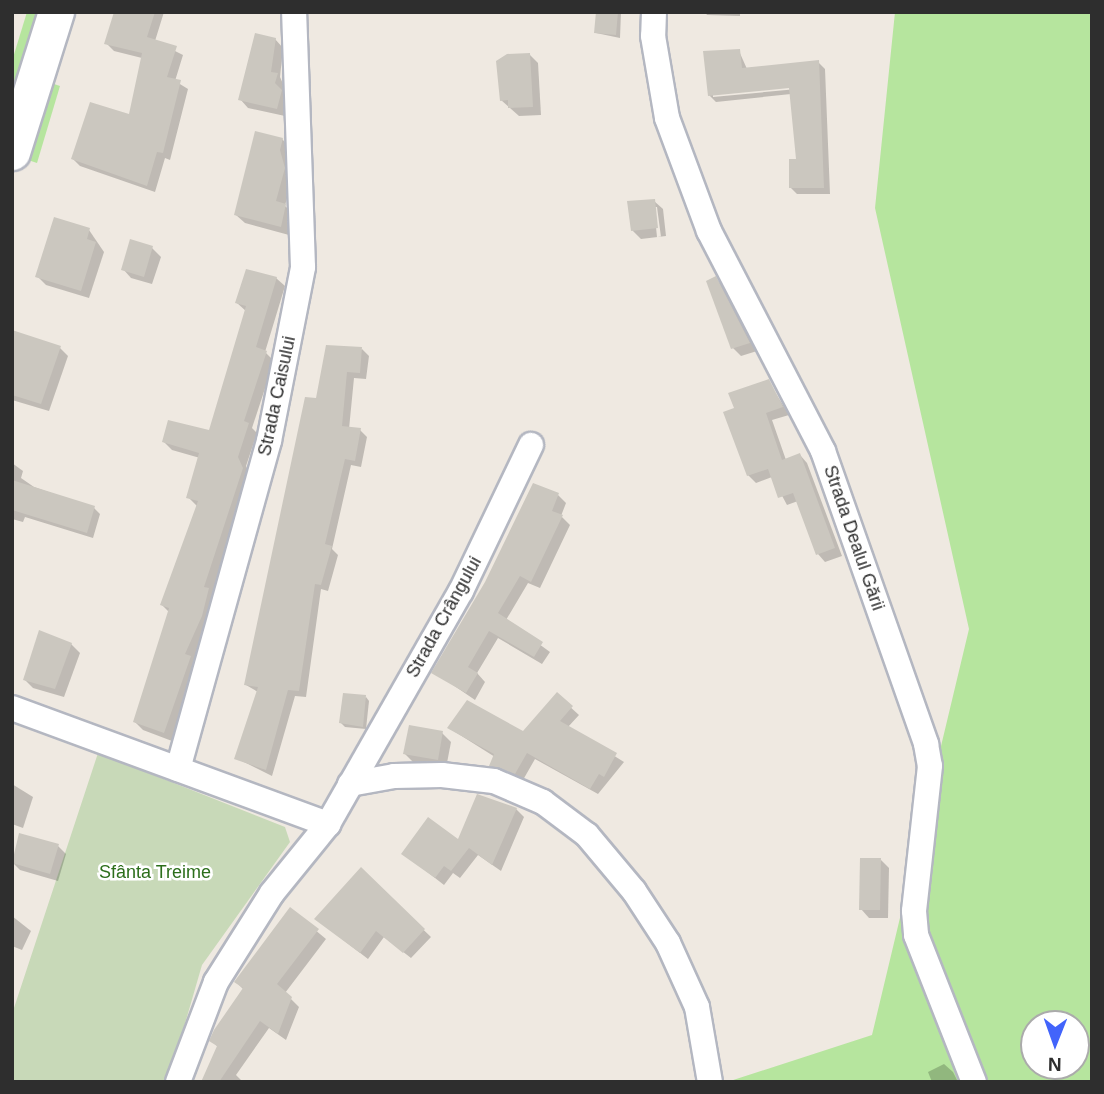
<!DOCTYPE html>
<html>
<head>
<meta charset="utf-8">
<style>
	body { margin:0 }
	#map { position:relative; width:1104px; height:1094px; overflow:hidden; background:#efe9e1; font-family:Arial,sans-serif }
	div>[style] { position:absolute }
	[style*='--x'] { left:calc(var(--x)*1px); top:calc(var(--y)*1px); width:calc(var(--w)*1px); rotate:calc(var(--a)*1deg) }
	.green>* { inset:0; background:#b6e59e }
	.cemetery>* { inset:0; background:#c8d9b8 }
	.shadow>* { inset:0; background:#0003 }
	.building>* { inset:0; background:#cbc7bf }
	.roads { filter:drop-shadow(2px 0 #b4b7c1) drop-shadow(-2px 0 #b4b7c1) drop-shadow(0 2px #b4b7c1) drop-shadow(0 -2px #b4b7c1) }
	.street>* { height:24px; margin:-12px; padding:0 12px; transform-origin:12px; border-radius:12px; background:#fff }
	.secondary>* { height:35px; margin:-17.5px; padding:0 17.5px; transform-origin:17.5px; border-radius:17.5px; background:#fff }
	span { translate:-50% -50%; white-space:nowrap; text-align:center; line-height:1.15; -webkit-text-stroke:5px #fff; paint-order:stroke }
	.street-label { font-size:18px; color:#2e2e2e }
	.park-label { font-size:18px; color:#2c6e1b }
	.frame { position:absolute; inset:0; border:14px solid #2e2e2e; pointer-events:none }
	.north { position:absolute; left:1020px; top:1010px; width:70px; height:70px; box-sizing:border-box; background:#fff; border:2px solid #ababab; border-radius:50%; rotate:181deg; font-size:19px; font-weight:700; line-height:28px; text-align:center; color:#2e2e2e }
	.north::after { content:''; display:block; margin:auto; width:24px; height:32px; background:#4264fb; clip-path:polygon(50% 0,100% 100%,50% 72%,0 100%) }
</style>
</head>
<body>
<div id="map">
	<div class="green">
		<div style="clip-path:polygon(27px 12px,42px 12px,12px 107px,12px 61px)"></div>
		<div style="clip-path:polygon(evenodd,895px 12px,1092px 12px,1092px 1082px,727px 1082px,872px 1035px,969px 629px,875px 208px,895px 12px,1034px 1024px,1076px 1024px,1076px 1066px,1034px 1066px,1034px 1024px)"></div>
		<div style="clip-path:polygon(51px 83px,60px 86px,37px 163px,28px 160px)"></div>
	</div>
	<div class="cemetery">
		<div style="clip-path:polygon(98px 753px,285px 827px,290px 842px,202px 965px,168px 1082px,12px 1082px,12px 1014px)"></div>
	</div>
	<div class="shadow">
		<div style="clip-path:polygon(116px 12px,164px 12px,155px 41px,183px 55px,175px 81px,188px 89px,170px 160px,165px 158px,155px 192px,80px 166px,73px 159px,131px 117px,142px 58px,114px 51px,106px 43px)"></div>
		<div style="clip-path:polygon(598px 12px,621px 12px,620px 38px,596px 33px)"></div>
		<div style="clip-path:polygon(705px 12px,740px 12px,740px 16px,707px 15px)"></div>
		<div style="clip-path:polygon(275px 39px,283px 48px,280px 77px,290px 100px,285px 116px,248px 108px,240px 99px)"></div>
		<div style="clip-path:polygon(evenodd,739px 51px,747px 69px,818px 62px,825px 69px,830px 194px,797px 194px,790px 187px,798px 161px,791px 94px,716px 102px,709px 95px,739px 51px,797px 85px,797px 89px,713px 97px,713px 93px,797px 85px)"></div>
		<div style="clip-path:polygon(529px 54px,538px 63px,541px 115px,519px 116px,501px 100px)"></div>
		<div style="clip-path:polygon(282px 139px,291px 148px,292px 177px,285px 206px,294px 214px,289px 235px,245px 223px,236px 215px)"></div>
		<div style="clip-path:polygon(evenodd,654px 201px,663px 209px,666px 236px,641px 239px,632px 230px,654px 201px,654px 207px,657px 207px,661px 237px,657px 237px,654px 207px)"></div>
		<div style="clip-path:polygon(89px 230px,104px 252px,89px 298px,46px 285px,37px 276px)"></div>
		<div style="clip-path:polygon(152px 248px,161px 257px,152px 284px,131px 278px,123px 269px)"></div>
		<div style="clip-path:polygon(276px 278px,285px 286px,265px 352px,274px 361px,252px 428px,257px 433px,246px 466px,251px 478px,172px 741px,143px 730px,135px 722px,169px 612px,162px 605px,197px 506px,188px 497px,200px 458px,172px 450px,164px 442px,210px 432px,247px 312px,237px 303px)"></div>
		<div style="clip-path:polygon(715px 278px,724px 287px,757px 351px,741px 356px,733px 348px)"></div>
		<div style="clip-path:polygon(12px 343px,60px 348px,68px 356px,49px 411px,12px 400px)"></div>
		<div style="clip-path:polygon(362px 349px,369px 356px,366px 379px,354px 378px,349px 429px,360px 430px,367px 437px,361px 467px,351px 465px,332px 549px,338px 555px,328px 591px,321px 589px,306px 697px,295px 696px,272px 776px,236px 758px,258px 692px,246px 685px,317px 400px)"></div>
		<div style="clip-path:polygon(768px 381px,789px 415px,772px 420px,786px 460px,800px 455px,807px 463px,842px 556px,825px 562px,818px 554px,798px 501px,787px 505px,772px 477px,756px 483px,748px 475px,736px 409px)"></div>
		<div style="clip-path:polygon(12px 463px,23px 471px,21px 478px,34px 487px,94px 508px,100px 514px,93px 538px,25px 517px,23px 522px,12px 519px)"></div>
		<div style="clip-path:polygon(558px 495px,566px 503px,561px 516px,570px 525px,540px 588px,528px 583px,506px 620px,550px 652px,542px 664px,498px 638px,477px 673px,485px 682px,475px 700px,434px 672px)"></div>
		<div style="clip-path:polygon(71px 644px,80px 653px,64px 697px,33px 688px,25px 680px)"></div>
		<div style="clip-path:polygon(557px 695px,579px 715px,568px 727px,624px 762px,598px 794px,535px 759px,523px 780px,499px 772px,492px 765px,495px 757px,449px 728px,524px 733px)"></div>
		<div style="clip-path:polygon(366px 697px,369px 701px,366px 729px,345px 727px,341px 723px)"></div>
		<div style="clip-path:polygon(442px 733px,451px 742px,446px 768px,413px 762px,405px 754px)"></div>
		<div style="clip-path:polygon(12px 784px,33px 797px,23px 828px,12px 824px)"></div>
		<div style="clip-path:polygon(516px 809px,524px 817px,501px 871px,478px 855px,460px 878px,453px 873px,444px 885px,403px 853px,458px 841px)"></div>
		<div style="clip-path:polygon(58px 846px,66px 854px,58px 881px,20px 870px,12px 862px)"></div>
		<div style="clip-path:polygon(881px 860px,889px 868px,888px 918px,869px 918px,861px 909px)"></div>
		<div style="clip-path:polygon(361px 870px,431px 937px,411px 958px,384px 937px,368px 959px,316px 919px)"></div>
		<div style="clip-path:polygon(290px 909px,326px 939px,285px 993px,299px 1007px,286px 1040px,269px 1028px,236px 1075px,243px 1082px,202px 1082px,218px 1047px,212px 1041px,244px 990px,236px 982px)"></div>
		<div style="clip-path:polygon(12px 916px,31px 931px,22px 950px,12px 946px)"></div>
		<div style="clip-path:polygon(944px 1064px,953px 1072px,958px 1082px,932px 1082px,928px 1072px)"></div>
	</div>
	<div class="building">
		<div style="clip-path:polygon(114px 12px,155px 12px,147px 37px,177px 46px,167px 77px,181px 80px,163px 153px,157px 152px,147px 186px,71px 159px,90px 102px,129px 114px,142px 53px,104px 44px)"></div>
		<div style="clip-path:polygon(596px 12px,618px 12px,616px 35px,594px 33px)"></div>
		<div style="clip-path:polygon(255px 33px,276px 38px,271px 72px,278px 73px,275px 83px,282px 90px,277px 109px,238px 100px)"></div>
		<div style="clip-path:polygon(740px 49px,742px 68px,819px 60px,824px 188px,789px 188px,789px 159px,796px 159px,789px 88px,708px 96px,703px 51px)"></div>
		<div style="clip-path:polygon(530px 53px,533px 107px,508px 108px,508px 100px,500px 101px,496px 61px,507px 54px)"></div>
		<div style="clip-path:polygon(255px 131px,283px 138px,280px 150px,285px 168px,276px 201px,286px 204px,281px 227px,234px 215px)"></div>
		<div style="clip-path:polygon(655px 199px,658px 228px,631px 231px,627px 201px)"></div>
		<div style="clip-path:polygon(54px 217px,90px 228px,87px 239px,96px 242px,81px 291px,35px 277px)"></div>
		<div style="clip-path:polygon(130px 239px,153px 246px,144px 277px,121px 270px)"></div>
		<div style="clip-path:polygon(246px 269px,277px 277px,256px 347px,267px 351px,244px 421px,249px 423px,238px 457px,243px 468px,204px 587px,209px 588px,202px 616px,185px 654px,191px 656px,164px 733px,133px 722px,169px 608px,160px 605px,198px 501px,186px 498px,199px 453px,162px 442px,168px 420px,209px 430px,246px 306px,235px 303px)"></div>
		<div style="clip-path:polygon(716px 276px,750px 343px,731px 349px,706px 281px)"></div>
		<div style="clip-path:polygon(12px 330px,61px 346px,41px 404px,12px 395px)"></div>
		<div style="clip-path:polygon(326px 345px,362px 347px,360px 373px,347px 372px,342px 426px,361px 428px,355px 461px,345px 459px,325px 544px,332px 546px,321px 585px,315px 584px,299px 691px,288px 690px,266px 770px,234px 759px,258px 687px,244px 685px,305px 397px,316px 398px)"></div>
		<div style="clip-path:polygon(769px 379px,783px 407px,766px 413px,782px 460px,800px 453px,835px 548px,816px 555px,793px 493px,778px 498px,768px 469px,747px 476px,723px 412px,734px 408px,728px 393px)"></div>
		<div style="clip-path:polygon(12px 480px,95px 506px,87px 533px,12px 510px)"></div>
		<div style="clip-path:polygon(533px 483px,559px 493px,552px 511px,563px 515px,531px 582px,520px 576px,498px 613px,543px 642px,534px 657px,489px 631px,468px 667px,478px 673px,466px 693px,431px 673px,485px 582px)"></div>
		<div style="clip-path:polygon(39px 630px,72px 643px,55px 689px,23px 680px)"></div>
		<div style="clip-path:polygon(557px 692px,573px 706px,560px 721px,617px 753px,604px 777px,599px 774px,590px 789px,527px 753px,515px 774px,489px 766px,494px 754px,447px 728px,467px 700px,523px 731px)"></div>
		<div style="clip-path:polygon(343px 693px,366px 695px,363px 727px,339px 723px)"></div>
		<div style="clip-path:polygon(409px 725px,443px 731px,438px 760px,403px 754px)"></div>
		<div style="clip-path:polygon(477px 794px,517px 808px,492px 865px,469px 848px,451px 871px,444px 866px,435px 878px,401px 854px,428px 817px,458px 839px)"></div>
		<div style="clip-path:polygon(19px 833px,59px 844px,50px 874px,12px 863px)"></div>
		<div style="clip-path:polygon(860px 858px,881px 858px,880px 910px,859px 910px)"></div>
		<div style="clip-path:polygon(361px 867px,425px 929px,403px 953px,376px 931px,360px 953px,314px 919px)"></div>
		<div style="clip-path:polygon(290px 907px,319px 929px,277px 984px,292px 997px,278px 1034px,260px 1021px,219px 1082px,201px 1082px,217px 1046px,209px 1041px,214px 1030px,243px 988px,234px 982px)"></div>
	</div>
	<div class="roads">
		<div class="street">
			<div style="--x:654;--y:12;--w:24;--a:92"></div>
			<div style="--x:653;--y:36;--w:83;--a:80.3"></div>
			<div style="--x:667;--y:118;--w:121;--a:69.6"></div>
			<div style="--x:709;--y:231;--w:248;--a:62.6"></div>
			<div style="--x:823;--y:451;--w:311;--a:70.6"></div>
			<div style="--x:926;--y:744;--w:22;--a:80"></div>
			<div style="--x:930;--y:766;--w:146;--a:96.3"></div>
			<div style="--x:914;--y:911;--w:24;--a:85"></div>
			<div style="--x:916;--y:935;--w:158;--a:68.5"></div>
			<div style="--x:12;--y:708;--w:337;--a:20.2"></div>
			<div style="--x:178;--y:769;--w:340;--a:-74.5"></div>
			<div style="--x:269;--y:441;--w:177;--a:-78.9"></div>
			<div style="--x:303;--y:267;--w:255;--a:-92"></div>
			<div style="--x:350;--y:784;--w:45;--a:-10.3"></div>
			<div style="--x:394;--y:776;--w:48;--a:-1.2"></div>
			<div style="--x:442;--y:775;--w:52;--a:6.6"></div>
			<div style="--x:494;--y:781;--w:53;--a:23.2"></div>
			<div style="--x:543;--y:802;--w:55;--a:36.9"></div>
			<div style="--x:587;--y:835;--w:73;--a:50"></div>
			<div style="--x:634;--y:891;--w:62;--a:56.8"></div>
			<div style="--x:668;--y:943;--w:70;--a:65.6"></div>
			<div style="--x:697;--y:1007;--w:76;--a:80.2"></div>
			<div style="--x:178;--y:1082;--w:107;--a:-69.2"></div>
			<div style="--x:216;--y:982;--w:105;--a:-57.8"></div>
			<div style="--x:272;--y:893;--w:89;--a:-50.9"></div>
			<div style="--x:328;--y:824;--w:268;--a:-60.3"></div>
			<div style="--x:461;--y:591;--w:162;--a:-64.4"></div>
		</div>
		<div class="secondary">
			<div style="--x:12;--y:152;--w:147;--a:-72.6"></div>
		</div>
	</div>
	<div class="street-label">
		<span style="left:277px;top:396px;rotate:-78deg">Strada Caisului</span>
		<span style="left:854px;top:538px;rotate:71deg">Strada Dealul Gării</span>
		<span style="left:444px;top:617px;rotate:-61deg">Strada Crângului</span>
	</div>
	<div class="park-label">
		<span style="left:155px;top:872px">Sfânta Treime</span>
	</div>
	<div class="frame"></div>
	<div class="north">N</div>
</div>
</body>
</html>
